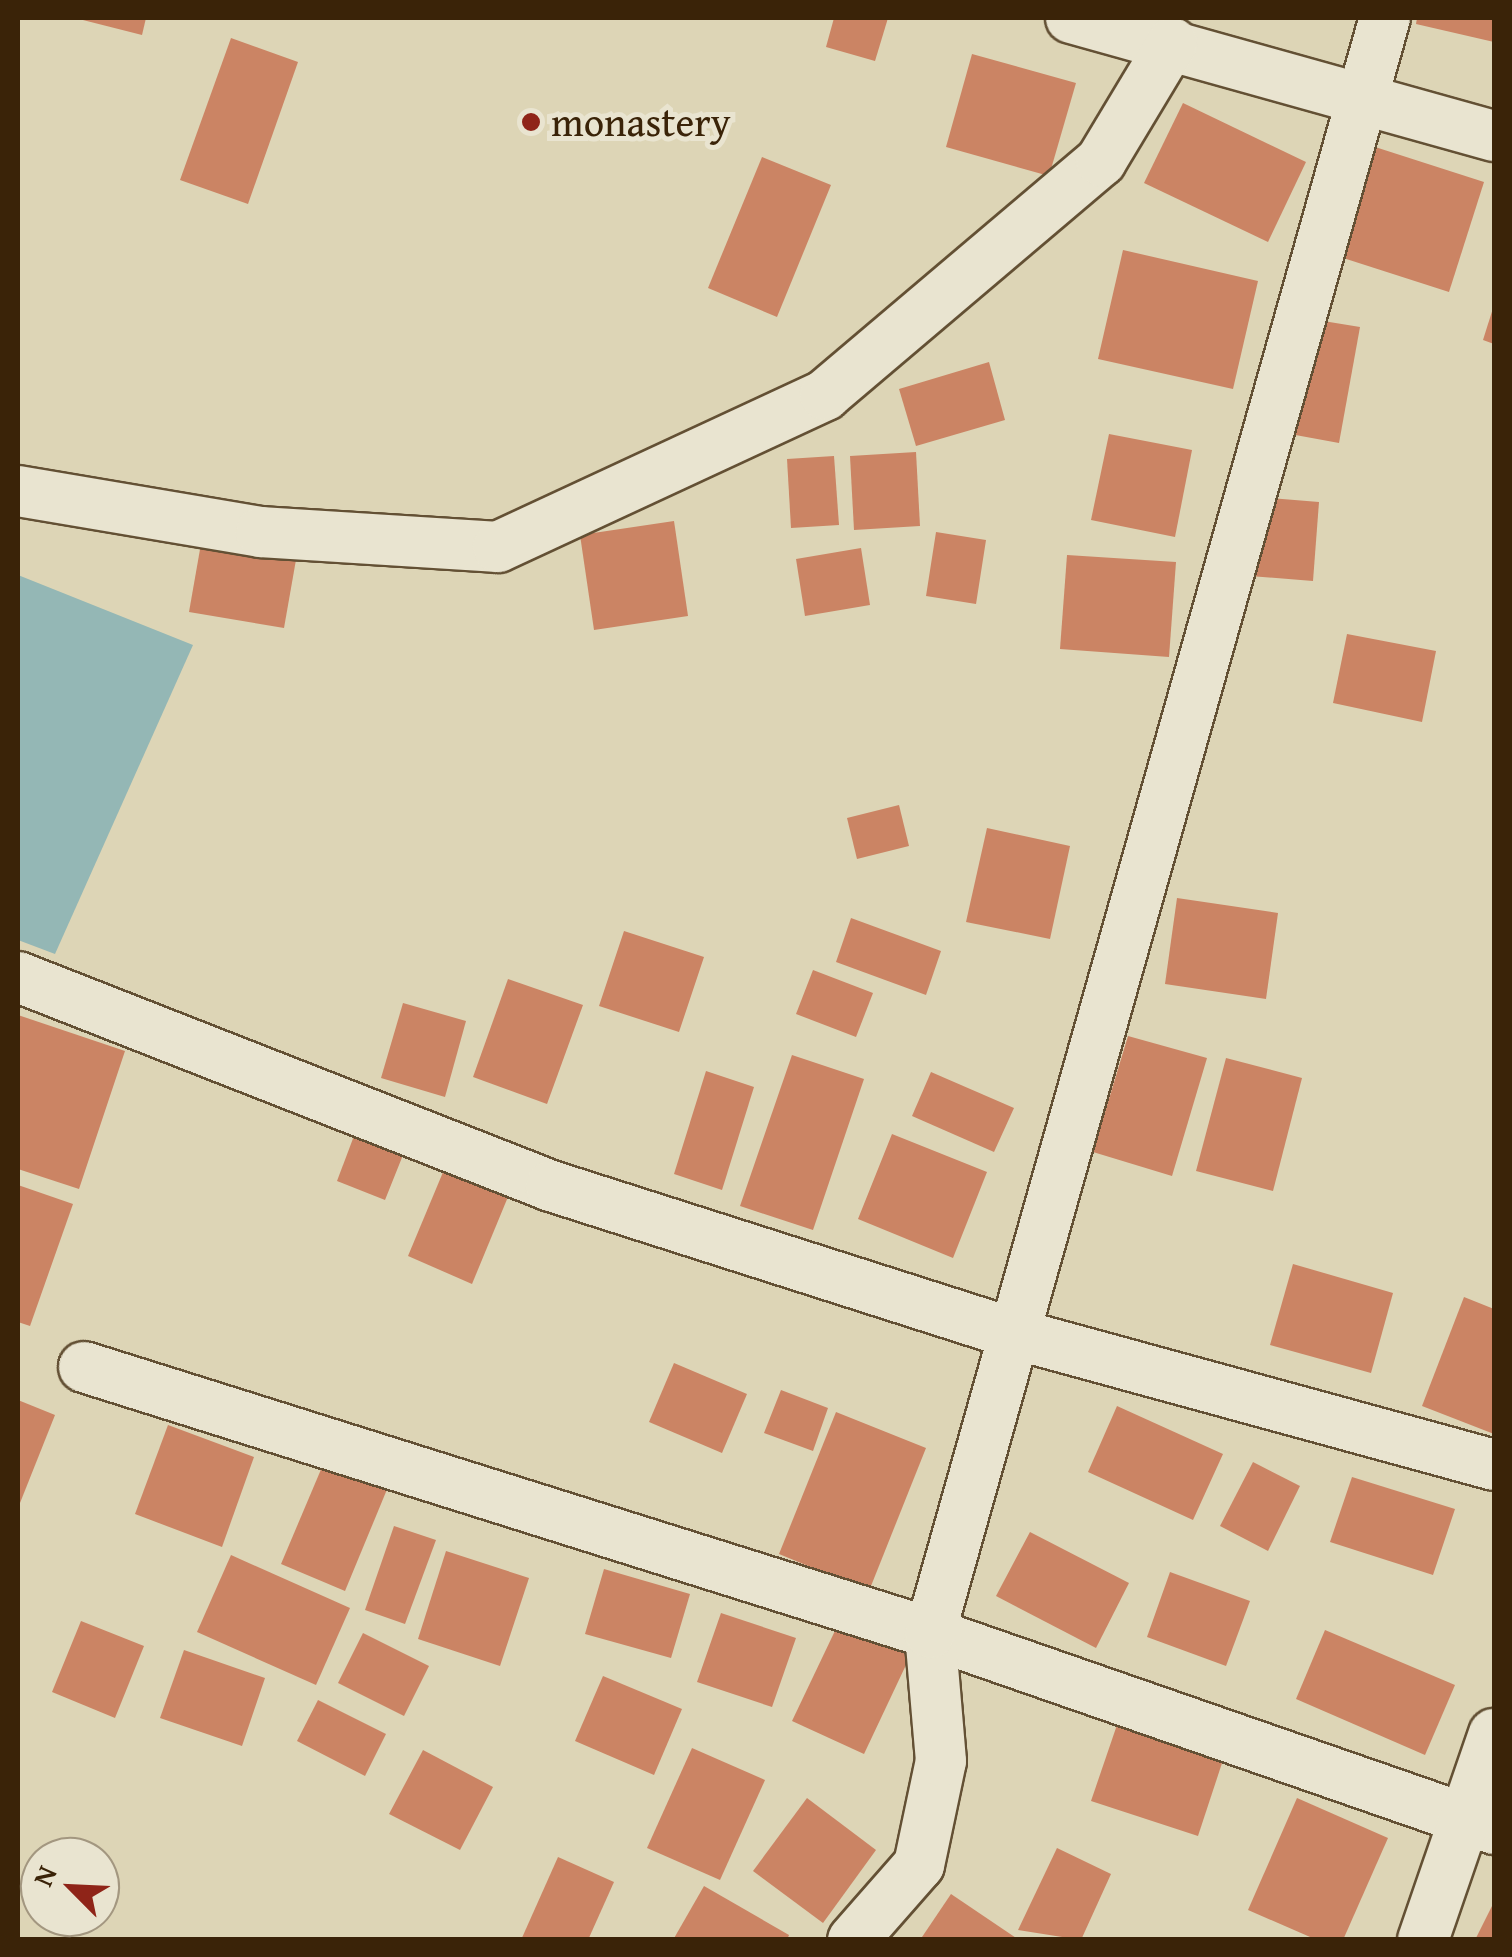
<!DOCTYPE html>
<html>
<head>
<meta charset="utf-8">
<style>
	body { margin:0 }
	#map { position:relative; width:1512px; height:1957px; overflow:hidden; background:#ddd5b6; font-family:"Gentium Book Plus",serif }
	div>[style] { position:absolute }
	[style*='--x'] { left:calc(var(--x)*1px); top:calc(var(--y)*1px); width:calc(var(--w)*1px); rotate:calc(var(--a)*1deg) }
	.water>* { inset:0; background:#94b7b5 }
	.building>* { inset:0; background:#cb8464 }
	.roads { filter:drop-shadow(2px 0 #635034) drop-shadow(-2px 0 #635034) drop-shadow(0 2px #635034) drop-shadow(0 -2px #635034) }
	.street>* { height:50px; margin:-25px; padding:0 25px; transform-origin:25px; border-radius:25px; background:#e9e4d0 }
	.dots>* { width:28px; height:28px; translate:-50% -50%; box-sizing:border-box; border:5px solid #e9e4d0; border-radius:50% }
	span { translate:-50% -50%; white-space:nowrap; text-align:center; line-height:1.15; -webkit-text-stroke:10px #e9e4d0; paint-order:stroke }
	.poi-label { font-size:40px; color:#3a2308 }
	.left { translate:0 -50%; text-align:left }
	.frame { position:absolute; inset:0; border:20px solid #3a2308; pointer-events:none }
	.north { position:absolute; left:20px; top:1837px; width:100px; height:100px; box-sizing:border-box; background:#e9e4d0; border:2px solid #a39780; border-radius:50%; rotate:294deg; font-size:28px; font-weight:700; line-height:40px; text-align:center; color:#3a2308 }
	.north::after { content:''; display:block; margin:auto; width:35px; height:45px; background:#8f2418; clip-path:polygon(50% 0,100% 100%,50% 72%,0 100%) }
</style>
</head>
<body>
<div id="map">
	<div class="water">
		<div style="clip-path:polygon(18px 575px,193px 645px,55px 954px,18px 940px)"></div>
	</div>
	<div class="building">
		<div style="clip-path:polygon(75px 18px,146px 18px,142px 35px)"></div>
		<div style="clip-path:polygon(834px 18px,888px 18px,875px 61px,826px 47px)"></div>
		<div style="clip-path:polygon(1417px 18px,1494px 18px,1494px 42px,1416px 24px)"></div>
		<div style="clip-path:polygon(231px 38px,298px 62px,248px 204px,180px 180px)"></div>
		<div style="clip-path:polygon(972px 54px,1076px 83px,1049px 176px,946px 147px)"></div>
		<div style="clip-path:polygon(1183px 103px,1306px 162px,1268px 242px,1144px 183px)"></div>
		<div style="clip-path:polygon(1372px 146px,1484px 182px,1449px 292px,1337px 256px)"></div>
		<div style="clip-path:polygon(762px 157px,831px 185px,777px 317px,708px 288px)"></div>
		<div style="clip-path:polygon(1123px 250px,1258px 281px,1233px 389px,1098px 359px)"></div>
		<div style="clip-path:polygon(1494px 305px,1494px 344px,1483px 340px)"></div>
		<div style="clip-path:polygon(1311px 319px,1360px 327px,1339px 443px,1290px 434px)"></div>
		<div style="clip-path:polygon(989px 362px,1005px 420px,916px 446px,899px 389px)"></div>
		<div style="clip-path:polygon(1109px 434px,1192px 450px,1175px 537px,1091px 520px)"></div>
		<div style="clip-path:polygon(916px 452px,920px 526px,854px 530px,850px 456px)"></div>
		<div style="clip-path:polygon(834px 456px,839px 525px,791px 528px,787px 459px)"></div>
		<div style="clip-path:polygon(1257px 497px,1319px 502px,1313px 581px,1250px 576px)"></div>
		<div style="clip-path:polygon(674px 521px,688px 616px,594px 630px,580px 535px)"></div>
		<div style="clip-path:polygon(936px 532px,986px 540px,976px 604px,926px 596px)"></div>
		<div style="clip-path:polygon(202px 538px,297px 554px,284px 628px,189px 612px)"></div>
		<div style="clip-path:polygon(861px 548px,870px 605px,805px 616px,796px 559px)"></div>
		<div style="clip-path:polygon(1067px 555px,1176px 562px,1169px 657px,1060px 649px)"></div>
		<div style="clip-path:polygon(1347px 634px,1436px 651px,1422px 722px,1333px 703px)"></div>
		<div style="clip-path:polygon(899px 805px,909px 846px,857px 859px,847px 818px)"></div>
		<div style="clip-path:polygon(987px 828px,1070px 846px,1050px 939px,966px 922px)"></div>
		<div style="clip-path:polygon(1177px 898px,1278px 913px,1266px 999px,1165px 984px)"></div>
		<div style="clip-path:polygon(851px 918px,941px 951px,926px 995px,836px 962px)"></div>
		<div style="clip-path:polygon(624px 931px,704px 957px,679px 1032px,599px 1006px)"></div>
		<div style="clip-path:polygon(813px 970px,873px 993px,856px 1037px,796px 1014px)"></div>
		<div style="clip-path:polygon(508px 979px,583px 1005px,547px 1104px,473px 1077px)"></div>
		<div style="clip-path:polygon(403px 1003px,466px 1021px,445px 1097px,381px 1078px)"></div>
		<div style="clip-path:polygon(18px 1015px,125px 1051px,79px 1189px,18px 1169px)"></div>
		<div style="clip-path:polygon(1128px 1036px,1207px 1058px,1172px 1176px,1093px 1152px)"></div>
		<div style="clip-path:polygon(792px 1055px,864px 1079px,813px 1230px,740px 1206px)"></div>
		<div style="clip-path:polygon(1226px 1058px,1302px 1078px,1273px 1191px,1196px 1171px)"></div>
		<div style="clip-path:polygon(706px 1071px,754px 1087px,722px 1190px,674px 1174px)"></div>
		<div style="clip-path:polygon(931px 1072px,1014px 1108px,994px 1152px,912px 1116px)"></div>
		<div style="clip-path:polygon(360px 1120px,409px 1140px,385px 1200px,337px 1181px)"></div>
		<div style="clip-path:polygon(892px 1134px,987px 1172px,953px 1258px,858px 1219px)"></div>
		<div style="clip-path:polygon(446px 1165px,510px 1192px,472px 1284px,408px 1256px)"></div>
		<div style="clip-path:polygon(18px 1185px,73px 1204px,30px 1326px,18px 1322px)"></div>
		<div style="clip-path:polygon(1293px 1264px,1393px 1293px,1371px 1373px,1270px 1345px)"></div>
		<div style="clip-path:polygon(1464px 1297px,1494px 1309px,1494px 1434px,1422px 1406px)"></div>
		<div style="clip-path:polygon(674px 1363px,747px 1394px,722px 1453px,649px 1422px)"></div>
		<div style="clip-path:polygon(781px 1390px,828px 1408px,813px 1451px,764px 1433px)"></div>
		<div style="clip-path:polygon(18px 1400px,55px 1415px,18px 1508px)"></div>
		<div style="clip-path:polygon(1117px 1406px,1223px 1454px,1193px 1520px,1088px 1472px)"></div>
		<div style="clip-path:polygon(836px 1412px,926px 1448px,869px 1591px,779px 1554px)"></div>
		<div style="clip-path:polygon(168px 1425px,254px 1457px,222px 1547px,135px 1514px)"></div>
		<div style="clip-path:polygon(325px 1460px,388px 1487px,345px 1591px,281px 1564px)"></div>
		<div style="clip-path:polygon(1253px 1462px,1300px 1486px,1268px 1551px,1220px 1526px)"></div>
		<div style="clip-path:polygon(1352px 1477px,1455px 1509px,1433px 1575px,1330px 1542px)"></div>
		<div style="clip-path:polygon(394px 1526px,436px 1540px,405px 1624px,365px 1610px)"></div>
		<div style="clip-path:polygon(1030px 1532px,1129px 1583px,1096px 1648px,996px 1596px)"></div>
		<div style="clip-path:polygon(446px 1551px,529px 1578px,500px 1666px,418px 1639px)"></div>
		<div style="clip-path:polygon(231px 1555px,350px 1608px,316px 1685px,197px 1632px)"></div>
		<div style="clip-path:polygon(604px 1569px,690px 1594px,671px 1658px,585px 1634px)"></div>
		<div style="clip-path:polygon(1170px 1572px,1250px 1601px,1226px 1666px,1147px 1637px)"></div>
		<div style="clip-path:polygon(721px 1613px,796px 1638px,772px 1707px,697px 1682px)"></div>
		<div style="clip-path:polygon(843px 1614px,914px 1648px,864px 1754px,792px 1721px)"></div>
		<div style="clip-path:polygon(81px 1621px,144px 1646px,115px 1718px,52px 1692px)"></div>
		<div style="clip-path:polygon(1325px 1630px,1455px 1685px,1425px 1755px,1296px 1699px)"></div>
		<div style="clip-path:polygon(363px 1633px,429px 1666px,404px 1716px,338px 1683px)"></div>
		<div style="clip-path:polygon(184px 1650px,265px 1678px,242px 1746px,160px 1718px)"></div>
		<div style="clip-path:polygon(603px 1676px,682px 1709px,654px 1775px,575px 1741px)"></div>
		<div style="clip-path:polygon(318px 1700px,386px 1734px,365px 1776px,297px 1741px)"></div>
		<div style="clip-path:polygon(1118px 1722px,1224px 1757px,1198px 1836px,1091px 1801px)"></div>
		<div style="clip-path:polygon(692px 1748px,765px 1780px,720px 1880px,647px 1848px)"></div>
		<div style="clip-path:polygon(423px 1750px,493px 1787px,460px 1850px,389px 1814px)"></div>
		<div style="clip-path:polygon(807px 1798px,876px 1850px,823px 1923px,753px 1871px)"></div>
		<div style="clip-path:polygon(1297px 1798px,1388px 1838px,1343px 1940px,1317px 1940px,1248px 1910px)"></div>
		<div style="clip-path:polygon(1057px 1848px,1111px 1874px,1081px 1940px,1018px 1930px)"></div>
		<div style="clip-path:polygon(558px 1857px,614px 1882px,588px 1940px,521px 1940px)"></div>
		<div style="clip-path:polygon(704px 1886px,789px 1935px,787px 1940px,673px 1940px)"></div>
		<div style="clip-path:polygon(951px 1894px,1019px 1940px,920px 1940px)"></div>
		<div style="clip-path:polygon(1494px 1902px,1494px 1940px,1475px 1940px)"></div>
	</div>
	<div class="roads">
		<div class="street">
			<div style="--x:1071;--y:18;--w:439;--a:15.6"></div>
			<div style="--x:18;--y:491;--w:246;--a:9.6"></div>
			<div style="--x:261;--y:532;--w:237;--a:3.6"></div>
			<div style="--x:498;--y:547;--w:361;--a:-24.9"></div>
			<div style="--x:825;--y:395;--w:362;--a:-40.3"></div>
			<div style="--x:1101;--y:161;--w:138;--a:-59"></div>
			<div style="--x:18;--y:977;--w:573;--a:21.41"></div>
			<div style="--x:551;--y:1186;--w:491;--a:17.7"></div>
			<div style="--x:1019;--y:1335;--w:492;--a:15.3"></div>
			<div style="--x:84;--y:1367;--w:887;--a:17.45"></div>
			<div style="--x:930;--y:1633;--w:597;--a:19.16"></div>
			<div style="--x:853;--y:1940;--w:100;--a:-48.7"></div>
			<div style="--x:919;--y:1865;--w:106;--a:-78.1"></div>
			<div style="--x:941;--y:1761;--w:128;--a:-94.9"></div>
			<div style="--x:930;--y:1633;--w:1678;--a:-74.27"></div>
			<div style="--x:1423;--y:1940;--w:218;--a:-71"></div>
		</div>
	</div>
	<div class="dots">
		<div style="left:531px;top:122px;background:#8f2418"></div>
	</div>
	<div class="poi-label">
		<span class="left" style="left:551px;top:122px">monastery</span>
	</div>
	<div class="frame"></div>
	<div class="north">N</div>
</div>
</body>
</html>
